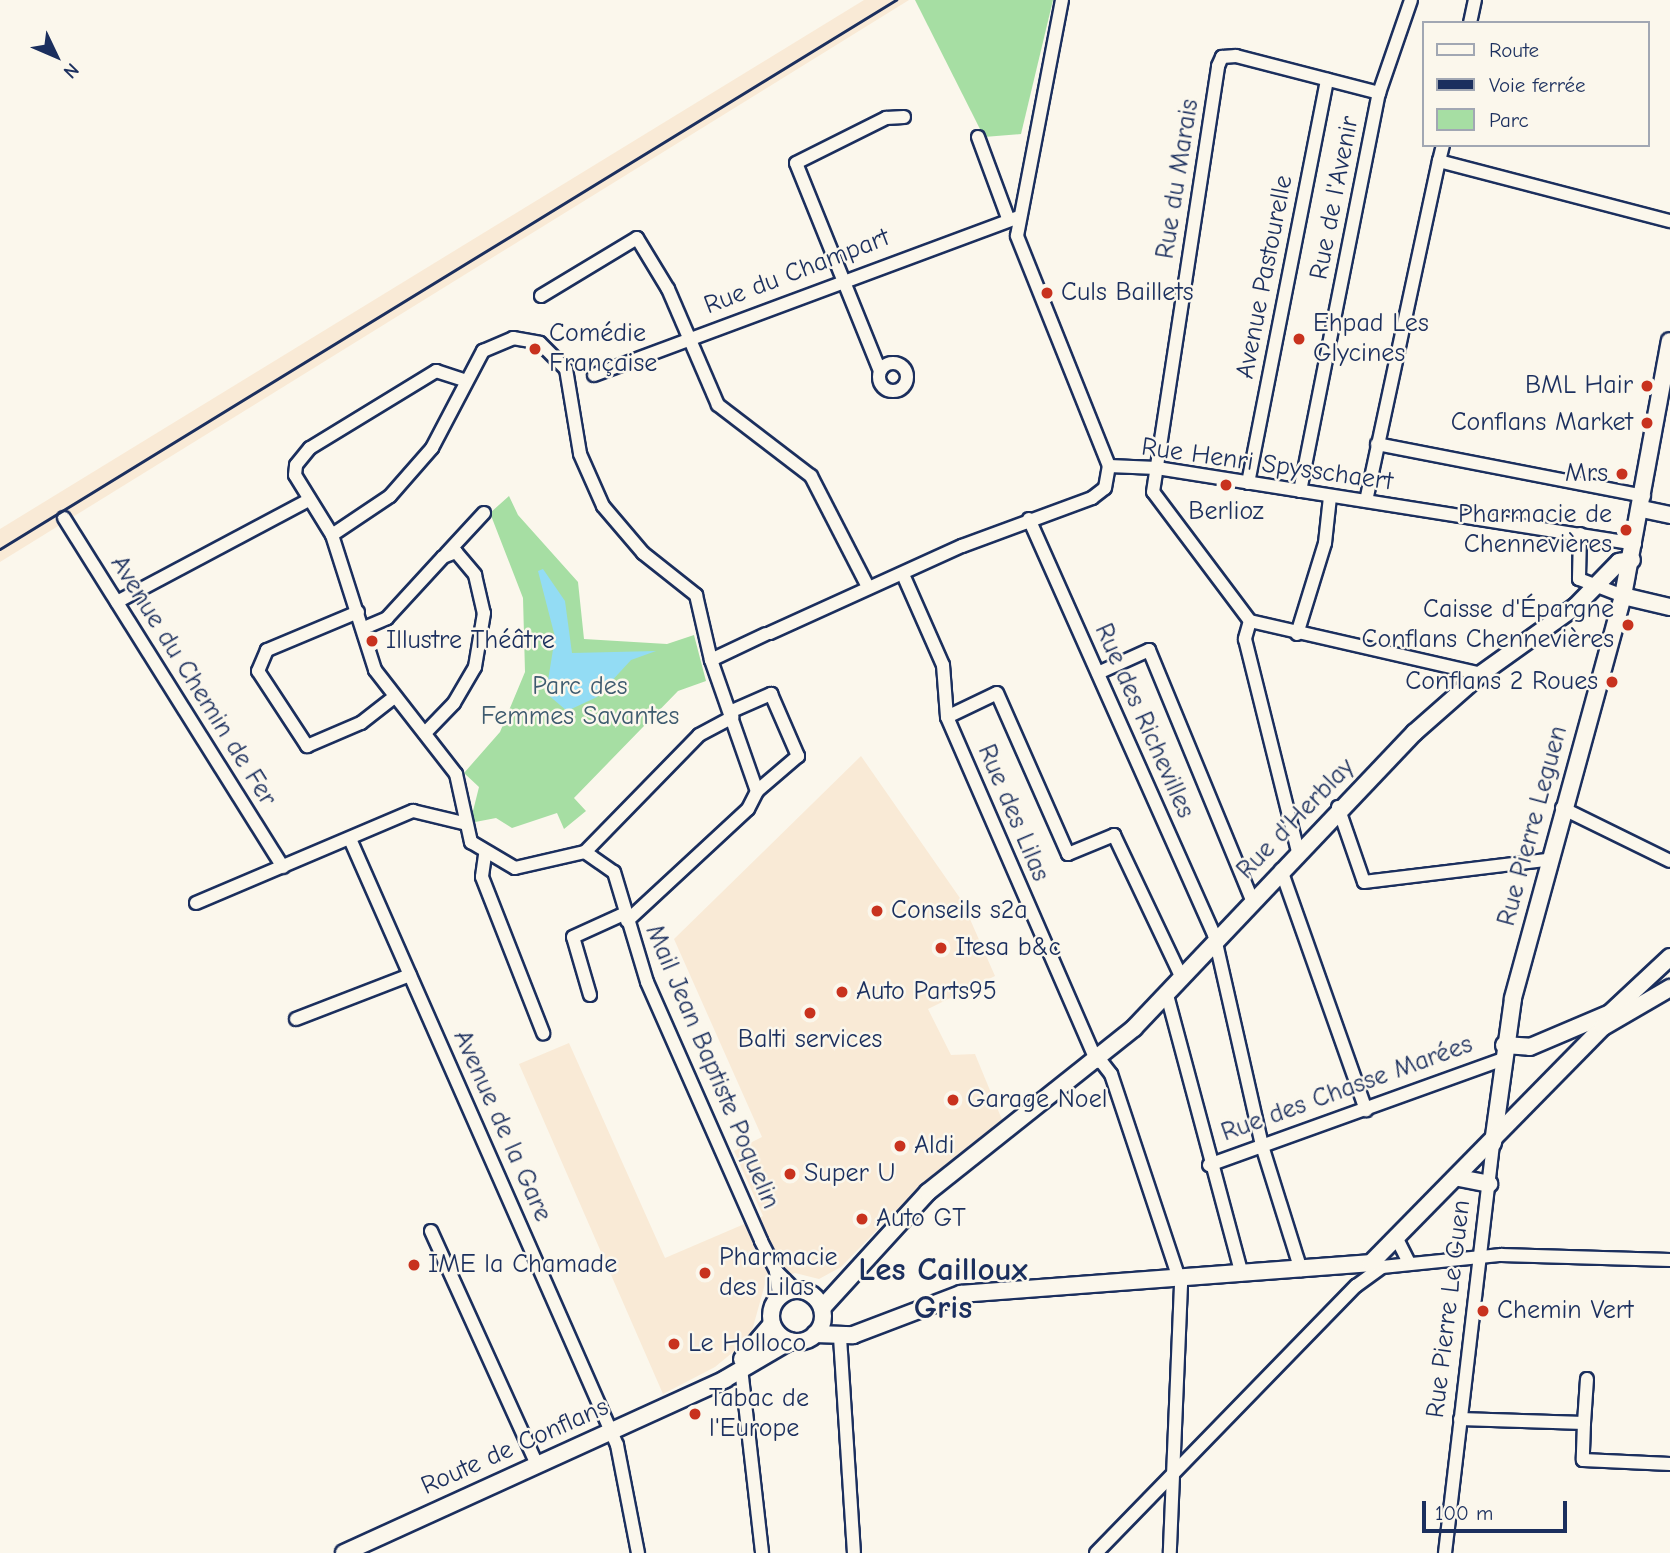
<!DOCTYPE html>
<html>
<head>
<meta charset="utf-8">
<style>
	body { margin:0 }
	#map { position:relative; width:1670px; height:1553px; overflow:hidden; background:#fbf7ec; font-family:"Comic Neue",sans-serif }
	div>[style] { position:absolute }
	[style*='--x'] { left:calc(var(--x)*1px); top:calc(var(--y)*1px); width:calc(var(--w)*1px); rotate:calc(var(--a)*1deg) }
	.built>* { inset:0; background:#f9ead6 }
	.green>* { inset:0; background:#a6dea3 }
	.water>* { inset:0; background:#93dcf4 }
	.roads { filter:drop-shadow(2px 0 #1b2f5e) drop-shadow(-2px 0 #1b2f5e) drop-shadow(0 2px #1b2f5e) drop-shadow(0 -2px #1b2f5e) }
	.minor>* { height:12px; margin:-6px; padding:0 6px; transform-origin:6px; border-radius:6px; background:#fbf7ec }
	.minor>.ring { margin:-6px; padding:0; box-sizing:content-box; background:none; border:12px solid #fbf7ec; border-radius:50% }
	.major>* { height:16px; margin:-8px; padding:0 8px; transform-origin:8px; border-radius:8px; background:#fbf7ec }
	.major>.ring { margin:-8px; padding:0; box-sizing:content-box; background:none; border:16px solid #fbf7ec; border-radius:50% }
	.rail>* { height:2.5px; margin:-1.25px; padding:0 1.25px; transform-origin:1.25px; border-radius:1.25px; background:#1b2f5e }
	.dots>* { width:19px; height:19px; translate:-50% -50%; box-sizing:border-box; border:4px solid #fbf7ec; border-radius:50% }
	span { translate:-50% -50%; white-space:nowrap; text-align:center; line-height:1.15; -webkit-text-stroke:5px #fbf7ec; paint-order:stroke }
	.street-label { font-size:26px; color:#1b2f5e }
	.poi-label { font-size:26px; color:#1b2f5e }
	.left { translate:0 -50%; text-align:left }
	.right { translate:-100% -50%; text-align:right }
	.park-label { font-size:26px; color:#3e5b6f }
	.district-label { font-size:33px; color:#1b2f5e; font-weight:700 }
	.legend { position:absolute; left:1422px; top:21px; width:228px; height:126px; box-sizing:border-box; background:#fbf7ec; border:2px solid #a1a7b3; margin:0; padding:9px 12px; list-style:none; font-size:21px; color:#1b2f5e }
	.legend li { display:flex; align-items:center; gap:14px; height:35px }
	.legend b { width:35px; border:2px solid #a1a7b3 }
	.north { position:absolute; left:21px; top:21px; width:70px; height:70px; -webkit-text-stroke:5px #fbf7ec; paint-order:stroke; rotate:134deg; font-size:19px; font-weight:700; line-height:28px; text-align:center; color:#1b2f5e }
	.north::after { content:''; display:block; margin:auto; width:24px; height:32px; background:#1b2f5e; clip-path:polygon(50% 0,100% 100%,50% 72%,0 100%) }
	.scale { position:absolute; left:1422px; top:1501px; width:145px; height:32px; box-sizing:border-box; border:4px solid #1b2f5e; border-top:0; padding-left:9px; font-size:21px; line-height:24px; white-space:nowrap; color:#1b2f5e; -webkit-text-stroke:5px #fbf7ec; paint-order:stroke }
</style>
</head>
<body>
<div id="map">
	<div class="built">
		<div style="clip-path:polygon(864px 0,909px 0,0 562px,0 529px)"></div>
		<div style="clip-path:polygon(861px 756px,962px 901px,995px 976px,928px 1009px,951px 1055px,975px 1054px,1003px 1122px,922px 1184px,841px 1267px,819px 1279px,795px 1273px,765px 1284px,750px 1338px,715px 1367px,663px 1394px,519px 1064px,569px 1043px,665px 1258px,763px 1216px,734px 1151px,762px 1137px,674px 939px)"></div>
	</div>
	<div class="green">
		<div style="clip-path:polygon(915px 0,1053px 0,1021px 134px,984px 137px)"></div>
		<div style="clip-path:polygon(509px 496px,518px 515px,578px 582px,584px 639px,667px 644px,694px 635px,706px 681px,678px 691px,574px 798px,586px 811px,564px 829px,557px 813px,512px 828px,496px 818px,470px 823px,479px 787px,464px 773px,500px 732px,525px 672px,523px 598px,490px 513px)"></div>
	</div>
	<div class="water">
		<div style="clip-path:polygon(543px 569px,565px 601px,572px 653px,656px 651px,631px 660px,597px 697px,567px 711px,546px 693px,555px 637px,538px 571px)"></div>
	</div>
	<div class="roads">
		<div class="minor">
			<div style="--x:1062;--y:0;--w:240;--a:100.8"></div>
			<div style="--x:1017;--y:236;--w:248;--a:68.2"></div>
			<div style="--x:1470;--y:23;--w:24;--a:-78"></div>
			<div style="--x:978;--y:137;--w:86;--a:69.7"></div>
			<div style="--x:1439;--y:161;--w:16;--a:-76"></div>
			<div style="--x:541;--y:296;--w:112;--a:-31.1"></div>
			<div style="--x:637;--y:238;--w:60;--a:58.7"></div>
			<div style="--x:668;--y:289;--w:126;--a:66.7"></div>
			<div style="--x:718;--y:405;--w:117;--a:37.4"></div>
			<div style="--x:811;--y:476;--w:125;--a:62.8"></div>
			<div class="ring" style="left:879px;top:363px;width:16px;height:16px"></div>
			<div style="--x:880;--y:371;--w:224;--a:-112"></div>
			<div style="--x:796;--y:163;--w:101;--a:-26.6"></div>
			<div style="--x:886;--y:118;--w:18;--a:-3"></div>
			<div style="--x:594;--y:375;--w:452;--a:-20.4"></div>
			<div style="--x:1377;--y:444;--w:272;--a:11"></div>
			<div style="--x:1109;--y:466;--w:48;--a:2.4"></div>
			<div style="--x:1157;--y:468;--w:484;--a:9"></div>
			<div style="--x:1248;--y:483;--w:411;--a:-78.9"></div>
			<div style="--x:1300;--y:491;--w:406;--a:-78.8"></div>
			<div style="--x:1379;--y:93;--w:98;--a:-71"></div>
			<div style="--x:1366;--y:501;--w:348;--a:-77.9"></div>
			<div style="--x:1439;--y:161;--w:239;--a:14.6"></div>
			<div style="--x:64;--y:518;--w:412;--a:57.9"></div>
			<div style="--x:1029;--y:519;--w:454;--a:66"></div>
			<div style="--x:1214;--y:934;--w:221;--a:77.2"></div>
			<div style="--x:1263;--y:1149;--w:127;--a:72.6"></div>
			<div style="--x:1580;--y:534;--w:45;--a:91.3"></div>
			<div style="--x:1579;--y:579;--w:47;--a:21.1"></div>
			<div style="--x:332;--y:535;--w:70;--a:-33.9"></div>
			<div style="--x:390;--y:496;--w:64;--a:-48.8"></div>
			<div style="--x:432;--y:448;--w:110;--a:-62.3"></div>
			<div style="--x:483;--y:351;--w:33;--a:-23"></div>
			<div style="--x:513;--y:338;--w:27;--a:10"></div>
			<div style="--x:540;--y:343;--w:37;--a:45"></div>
			<div style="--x:566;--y:369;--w:86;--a:80.6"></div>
			<div style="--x:580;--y:454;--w:57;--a:66.1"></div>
			<div style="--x:603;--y:506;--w:62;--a:49.6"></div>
			<div style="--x:643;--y:553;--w:68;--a:38.4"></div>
			<div style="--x:696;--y:595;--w:67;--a:77"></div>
			<div style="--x:711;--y:660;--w:139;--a:70.7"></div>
			<div style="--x:332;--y:535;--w:142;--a:72.3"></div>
			<div style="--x:375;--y:670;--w:132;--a:52.1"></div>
			<div style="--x:456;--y:774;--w:70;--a:77.6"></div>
			<div style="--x:471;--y:842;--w:51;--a:30.6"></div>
			<div style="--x:515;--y:868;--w:72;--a:-12.9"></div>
			<div style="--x:332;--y:535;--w:70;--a:-121.7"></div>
			<div style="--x:295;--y:475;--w:10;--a:-84"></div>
			<div style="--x:296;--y:465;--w:22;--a:-51"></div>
			<div style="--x:310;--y:448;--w:148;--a:-31.4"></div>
			<div style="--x:436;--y:371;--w:28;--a:18"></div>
			<div style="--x:446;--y:554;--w:56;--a:-47.2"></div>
			<div style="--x:905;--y:579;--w:94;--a:66.2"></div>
			<div style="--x:943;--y:665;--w:52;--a:85.6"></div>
			<div style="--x:947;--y:717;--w:376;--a:66.5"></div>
			<div style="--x:117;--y:602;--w:217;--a:-28"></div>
			<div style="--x:358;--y:612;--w:99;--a:157.3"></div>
			<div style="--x:267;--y:650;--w:23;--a:113"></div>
			<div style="--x:258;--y:671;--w:90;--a:56.8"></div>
			<div style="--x:307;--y:746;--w:59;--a:-23.1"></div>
			<div style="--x:361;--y:723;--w:39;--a:-38"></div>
			<div style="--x:1250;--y:621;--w:161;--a:-126.9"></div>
			<div style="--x:1153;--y:492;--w:431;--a:-81.3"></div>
			<div style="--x:1218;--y:66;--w:10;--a:-66"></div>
			<div style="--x:1222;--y:57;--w:14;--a:-4"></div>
			<div style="--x:1236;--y:56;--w:148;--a:14.5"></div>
			<div style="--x:1250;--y:621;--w:237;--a:12.9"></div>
			<div style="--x:1250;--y:621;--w:19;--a:106"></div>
			<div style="--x:1245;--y:639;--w:219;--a:76"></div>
			<div style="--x:364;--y:628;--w:25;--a:-23"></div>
			<div style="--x:387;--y:618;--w:83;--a:-47.4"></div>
			<div style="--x:443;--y:557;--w:14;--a:-21"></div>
			<div style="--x:456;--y:552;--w:30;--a:50"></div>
			<div style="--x:475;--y:575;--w:39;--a:77"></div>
			<div style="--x:484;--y:613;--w:55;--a:99.5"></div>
			<div style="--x:475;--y:667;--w:42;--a:120.3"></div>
			<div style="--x:454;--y:703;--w:42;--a:134"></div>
			<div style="--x:770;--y:633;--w:211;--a:-24.4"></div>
			<div style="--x:962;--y:546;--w:139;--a:-20.3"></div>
			<div style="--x:1092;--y:498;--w:16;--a:-38"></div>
			<div style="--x:1105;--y:488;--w:22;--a:-80"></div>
			<div style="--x:1297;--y:634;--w:95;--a:-72.9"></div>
			<div style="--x:1325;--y:543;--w:46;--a:-83.8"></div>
			<div style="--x:711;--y:660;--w:61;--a:-25.3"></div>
			<div style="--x:1098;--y:673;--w:56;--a:-24.3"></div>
			<div style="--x:1149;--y:650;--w:270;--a:67.6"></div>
			<div style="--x:732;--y:711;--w:43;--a:-23.6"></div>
			<div style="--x:771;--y:694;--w:68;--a:66.5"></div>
			<div style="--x:798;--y:756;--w:54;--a:139.5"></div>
			<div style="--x:947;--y:717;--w:55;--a:-25.6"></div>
			<div style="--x:997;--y:693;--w:176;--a:66.2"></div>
			<div style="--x:1068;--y:854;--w:50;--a:-22.4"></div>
			<div style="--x:1114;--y:835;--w:158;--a:64.6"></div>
			<div style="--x:1338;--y:807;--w:79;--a:70.9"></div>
			<div style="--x:1364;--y:882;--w:184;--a:-6.9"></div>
			<div style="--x:1562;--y:808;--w:120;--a:26.1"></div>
			<div style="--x:350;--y:839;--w:662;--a:66.22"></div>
			<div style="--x:617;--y:1445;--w:110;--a:79"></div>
			<div style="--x:585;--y:852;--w:35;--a:35"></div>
			<div style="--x:614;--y:872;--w:115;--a:73.3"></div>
			<div style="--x:647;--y:982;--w:283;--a:66.2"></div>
			<div style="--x:761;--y:1241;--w:34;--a:63"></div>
			<div style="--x:776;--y:1271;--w:27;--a:45"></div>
			<div style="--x:585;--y:852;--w:163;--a:-45.7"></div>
			<div style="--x:699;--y:735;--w:38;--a:-28"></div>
			<div style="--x:485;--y:855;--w:22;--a:98"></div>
			<div style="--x:482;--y:877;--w:168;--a:68.6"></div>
			<div style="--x:1281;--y:870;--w:255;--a:70.5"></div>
			<div style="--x:196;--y:903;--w:236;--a:-23"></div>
			<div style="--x:413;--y:811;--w:51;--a:13.5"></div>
			<div style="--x:627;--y:921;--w:165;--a:-42.8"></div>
			<div style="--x:748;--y:809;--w:20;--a:-63"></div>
			<div style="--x:590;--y:995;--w:60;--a:-106.3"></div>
			<div style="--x:573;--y:937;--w:58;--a:-24.4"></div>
			<div style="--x:1167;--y:995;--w:289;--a:75"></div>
			<div style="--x:296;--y:1019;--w:122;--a:-21.1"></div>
			<div style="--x:1100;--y:1060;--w:18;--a:52"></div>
			<div style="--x:1111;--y:1074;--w:222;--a:71.6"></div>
			<div style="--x:1181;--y:1285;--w:268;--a:92.4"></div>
			<div style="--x:1209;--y:1165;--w:310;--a:-19.8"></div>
			<div style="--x:431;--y:1231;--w:254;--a:65.6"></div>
			<div style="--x:1398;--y:1241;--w:22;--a:63"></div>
			<div style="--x:776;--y:1271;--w:26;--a:83"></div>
			<div style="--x:840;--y:1337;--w:216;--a:86.3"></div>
			<div style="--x:741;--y:1368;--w:186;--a:83.5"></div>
			<div style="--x:1460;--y:1419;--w:124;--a:1.8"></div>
			<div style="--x:1584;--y:1423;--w:37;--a:92"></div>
			<div style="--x:1583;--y:1460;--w:87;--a:2.6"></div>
			<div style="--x:1584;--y:1423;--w:44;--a:-86.1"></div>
			<div style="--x:1096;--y:1553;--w:373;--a:-45.8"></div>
			<div style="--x:1356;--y:1286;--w:32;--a:-36"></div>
			<div style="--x:1382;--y:1267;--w:120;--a:-5.8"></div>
			<div style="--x:1501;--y:1255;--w:169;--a:1.7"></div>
			<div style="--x:1445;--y:1553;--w:413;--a:-83.3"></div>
		</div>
		<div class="major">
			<div style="--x:1642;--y:509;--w:29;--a:12"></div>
			<div style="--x:1623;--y:596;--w:48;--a:13.2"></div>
			<div style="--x:1504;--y:1045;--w:26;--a:4"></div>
			<div style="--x:1530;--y:1047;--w:87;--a:-23"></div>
			<div style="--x:1610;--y:1013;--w:82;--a:-43"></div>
			<div style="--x:1493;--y:1143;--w:146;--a:-82.1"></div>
			<div style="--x:1513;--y:998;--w:417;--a:-74.7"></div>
			<div style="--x:1623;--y:596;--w:259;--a:-79.6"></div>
			<div style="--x:1459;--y:1178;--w:31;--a:11"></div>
			<div class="ring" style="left:771px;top:1290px;width:36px;height:36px"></div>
			<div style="--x:822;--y:1308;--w:157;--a:-47.6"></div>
			<div style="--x:928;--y:1192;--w:263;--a:-38.5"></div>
			<div style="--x:1134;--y:1028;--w:407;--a:-46.5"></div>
			<div style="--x:1414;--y:733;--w:89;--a:-41.4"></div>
			<div style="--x:1481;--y:674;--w:117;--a:-35.6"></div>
			<div style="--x:1576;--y:606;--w:62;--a:-45.7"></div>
			<div style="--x:1619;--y:562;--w:13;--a:-9"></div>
			<div style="--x:815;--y:1334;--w:38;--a:2"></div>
			<div style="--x:853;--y:1335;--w:116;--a:-20.8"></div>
			<div style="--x:961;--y:1294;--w:411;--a:-4.3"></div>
			<div style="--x:1371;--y:1263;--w:331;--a:-45.5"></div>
			<div style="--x:1603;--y:1027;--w:78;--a:-30.2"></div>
			<div style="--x:742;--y:1359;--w:46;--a:-49.4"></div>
			<div style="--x:344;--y:1553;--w:419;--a:-24.5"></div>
			<div style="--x:725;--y:1379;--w:75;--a:-30.3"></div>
		</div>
	</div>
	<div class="rail">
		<div style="--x:0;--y:549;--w:1051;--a:-31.5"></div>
	</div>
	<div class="dots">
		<div style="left:1047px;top:293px;background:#c8321e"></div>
		<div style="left:1299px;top:339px;background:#c8321e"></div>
		<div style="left:535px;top:349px;background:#c8321e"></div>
		<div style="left:1647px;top:386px;background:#c8321e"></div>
		<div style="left:1647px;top:423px;background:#c8321e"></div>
		<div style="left:1622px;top:474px;background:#c8321e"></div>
		<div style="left:1226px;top:485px;background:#c8321e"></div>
		<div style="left:1626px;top:530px;background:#c8321e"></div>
		<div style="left:1628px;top:625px;background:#c8321e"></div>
		<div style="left:372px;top:641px;background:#c8321e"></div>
		<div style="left:1612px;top:682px;background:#c8321e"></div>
		<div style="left:877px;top:911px;background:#c8321e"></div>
		<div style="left:941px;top:948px;background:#c8321e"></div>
		<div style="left:842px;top:992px;background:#c8321e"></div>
		<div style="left:810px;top:1013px;background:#c8321e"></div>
		<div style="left:953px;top:1100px;background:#c8321e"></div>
		<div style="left:900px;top:1146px;background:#c8321e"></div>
		<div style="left:790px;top:1174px;background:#c8321e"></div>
		<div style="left:862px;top:1219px;background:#c8321e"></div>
		<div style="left:414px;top:1265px;background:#c8321e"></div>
		<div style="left:705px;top:1273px;background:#c8321e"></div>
		<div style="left:1483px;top:1311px;background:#c8321e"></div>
		<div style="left:674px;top:1344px;background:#c8321e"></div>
		<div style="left:695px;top:1414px;background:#c8321e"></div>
	</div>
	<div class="street-label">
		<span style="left:1178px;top:179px;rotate:-81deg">Rue du Marais</span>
		<span style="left:1335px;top:198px;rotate:-79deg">Rue de l'Avenir</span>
		<span style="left:797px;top:272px;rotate:-21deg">Rue du Champart</span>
		<span style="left:1265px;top:277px;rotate:-79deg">Avenue Pastourelle</span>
		<span style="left:1267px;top:465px;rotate:8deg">Rue Henri Spysschaert</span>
		<span style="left:193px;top:681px;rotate:58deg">Avenue du Chemin de Fer</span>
		<span style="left:1144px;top:721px;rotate:66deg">Rue des Richevilles</span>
		<span style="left:1013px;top:813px;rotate:67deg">Rue des Lilas</span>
		<span style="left:1296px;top:819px;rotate:-46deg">Rue d'Herblay</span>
		<span style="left:1533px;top:826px;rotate:-75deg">Rue Pierre Leguen</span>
		<span style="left:712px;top:1067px;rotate:67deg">Mail Jean Baptiste Poquelin</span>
		<span style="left:1347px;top:1089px;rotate:-20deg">Rue des Chasse Marées</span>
		<span style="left:502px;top:1126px;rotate:66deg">Avenue de la Gare</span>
		<span style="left:1449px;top:1309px;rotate:-83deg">Rue Pierre Le Guen</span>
		<span style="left:515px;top:1447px;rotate:-24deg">Route de Conflans</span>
	</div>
	<div class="poi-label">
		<span class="left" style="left:1061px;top:293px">Culs Baillets</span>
		<span class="left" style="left:1313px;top:339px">Ehpad Les<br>Glycines</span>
		<span class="left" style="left:549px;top:349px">Comédie<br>Française</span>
		<span class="right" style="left:1633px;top:386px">BML Hair</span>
		<span class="right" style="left:1633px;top:423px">Conflans Market</span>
		<span class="right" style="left:1608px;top:474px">Mrs</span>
		<span style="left:1226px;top:512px">Berlioz</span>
		<span class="right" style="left:1612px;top:530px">Pharmacie de<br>Chennevières</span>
		<span class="right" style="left:1614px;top:625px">Caisse d'Épargne<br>Conflans Chennevières</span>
		<span class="left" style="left:386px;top:641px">Illustre Théâtre</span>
		<span class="right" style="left:1598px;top:682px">Conflans 2 Roues</span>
		<span class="left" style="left:891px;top:911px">Conseils s2a</span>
		<span class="left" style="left:955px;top:948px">Itesa b&amp;c</span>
		<span class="left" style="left:856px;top:992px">Auto Parts95</span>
		<span style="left:810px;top:1040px">Balti services</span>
		<span class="left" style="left:967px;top:1100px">Garage Noel</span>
		<span class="left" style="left:914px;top:1146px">Aldi</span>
		<span class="left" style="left:804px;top:1174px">Super U</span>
		<span class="left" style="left:876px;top:1219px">Auto GT</span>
		<span class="left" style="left:719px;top:1273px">Pharmacie<br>des Lilas</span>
		<span class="left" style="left:428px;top:1265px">IME la Chamade</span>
		<span class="left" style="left:1497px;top:1311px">Chemin Vert</span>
		<span class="left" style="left:688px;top:1344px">Le Holloco</span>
		<span class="left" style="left:709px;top:1414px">Tabac de<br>l'Europe</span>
	</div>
	<div class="park-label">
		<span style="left:580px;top:702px">Parc des<br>Femmes Savantes</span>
	</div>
	<div class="district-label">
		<span style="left:943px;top:1289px">Les Cailloux<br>Gris</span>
	</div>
	<ul class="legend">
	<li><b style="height:9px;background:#fbf7ec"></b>Route</li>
	<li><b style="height:9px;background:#1b2f5e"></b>Voie ferrée</li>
	<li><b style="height:19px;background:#a6dea3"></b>Parc</li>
	</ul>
	<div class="north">N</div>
	<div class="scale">100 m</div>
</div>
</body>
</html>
